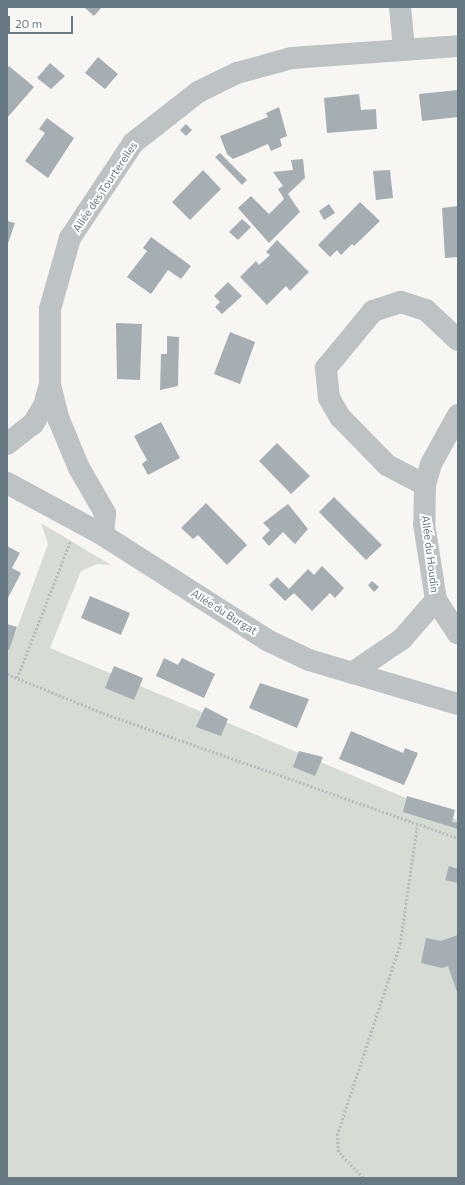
<!DOCTYPE html>
<html>
<head>
<meta charset="utf-8">
<style>
	body { margin:0 }
	#map { position:relative; width:465px; height:1185px; overflow:hidden; background:#f7f6f3; font-family:Commissioner,sans-serif }
	div>[style] { position:absolute }
	[style*='--x'] { left:calc(var(--x)*1px); top:calc(var(--y)*1px); width:calc(var(--w)*1px); rotate:calc(var(--a)*1deg) }
	.green>* { inset:0; background:#d6dbd3 }
	.building>* { inset:0; background:#a5aeb3 }
	.path>* { height:2.5px; margin-top:-1.25px; transform-origin:0; background:repeating-linear-gradient(90deg,#b8bbbd 0 2px,transparent 0 4px) }
	.minor>* { height:22px; margin:-11px; padding:0 11px; transform-origin:11px; border-radius:11px; background:#bdc2c5 }
	span { translate:-50% -50%; white-space:nowrap; text-align:center; line-height:1.15; -webkit-text-stroke:4px #fff; paint-order:stroke }
	.street-label { font-size:11px; color:#677983 }
	.frame { position:absolute; inset:0; border:8px solid #677983; pointer-events:none }
	.scale { position:absolute; left:8px; top:16px; width:65px; height:18px; box-sizing:border-box; border:2px solid #677983; border-top:0; padding-left:5px; font-size:12px; line-height:14px; white-space:nowrap; color:#677983; -webkit-text-stroke:3px #fff; paint-order:stroke }
</style>
</head>
<body>
<div id="map">
	<div class="green">
		<div style="clip-path:polygon(41px 523px,111px 565px,97px 564px,81px 571px,50px 648px,458px 820px,458px 1178px,7px 1178px,7px 631px,15px 634px,48px 544px)"></div>
	</div>
	<div class="building">
		<div style="clip-path:polygon(84px 7px,102px 7px,94px 16px)"></div>
		<div style="clip-path:polygon(98px 57px,118px 74px,105px 89px,85px 73px)"></div>
		<div style="clip-path:polygon(50px 63px,65px 76px,51px 89px,37px 78px)"></div>
		<div style="clip-path:polygon(9px 66px,34px 87px,7px 118px,7px 68px)"></div>
		<div style="clip-path:polygon(458px 90px,458px 117px,422px 121px,419px 94px)"></div>
		<div style="clip-path:polygon(359px 94px,361px 110px,376px 109px,377px 129px,327px 133px,324px 98px)"></div>
		<div style="clip-path:polygon(279px 107px,287px 136px,280px 139px,282px 146px,271px 151px,268px 144px,233px 159px,227px 154px,220px 136px,268px 117px,266px 113px)"></div>
		<div style="clip-path:polygon(47px 118px,74px 138px,48px 178px,25px 161px,45px 133px,39px 129px)"></div>
		<div style="clip-path:polygon(186px 124px,192px 130px,186px 136px,180px 130px)"></div>
		<div style="clip-path:polygon(220px 153px,247px 180px,242px 185px,215px 157px)"></div>
		<div style="clip-path:polygon(303px 159px,305px 178px,288px 194px,300px 212px,269px 243px,238px 208px,251px 196px,269px 214px,284px 199px,278px 189px,283px 186px,273px 172px,293px 170px,291px 160px)"></div>
		<div style="clip-path:polygon(203px 170px,221px 189px,190px 220px,172px 202px)"></div>
		<div style="clip-path:polygon(390px 170px,393px 198px,376px 200px,373px 171px)"></div>
		<div style="clip-path:polygon(360px 202px,380px 221px,354px 246px,352px 244px,341px 255px,337px 250px,330px 257px,318px 245px)"></div>
		<div style="clip-path:polygon(329px 204px,335px 213px,324px 220px,319px 211px)"></div>
		<div style="clip-path:polygon(458px 206px,458px 257px,445px 258px,442px 208px)"></div>
		<div style="clip-path:polygon(242px 219px,251px 227px,238px 240px,229px 232px)"></div>
		<div style="clip-path:polygon(7px 221px,15px 223px,7px 246px)"></div>
		<div style="clip-path:polygon(151px 237px,191px 266px,181px 279px,168px 270px,151px 294px,127px 277px,147px 251px,143px 248px)"></div>
		<div style="clip-path:polygon(277px 240px,309px 272px,290px 291px,286px 286px,267px 305px,240px 277px,256px 261px,259px 265px,270px 255px,266px 252px)"></div>
		<div style="clip-path:polygon(228px 282px,242px 296px,222px 314px,215px 307px,220px 302px,214px 296px)"></div>
		<div style="clip-path:polygon(116px 323px,142px 324px,140px 380px,117px 379px)"></div>
		<div style="clip-path:polygon(230px 332px,255px 342px,240px 384px,214px 374px)"></div>
		<div style="clip-path:polygon(167px 336px,179px 337px,178px 386px,160px 390px,161px 354px,167px 354px)"></div>
		<div style="clip-path:polygon(161px 422px,180px 458px,148px 475px,142px 464px,147px 460px,134px 436px)"></div>
		<div style="clip-path:polygon(277px 443px,310px 476px,291px 494px,259px 461px)"></div>
		<div style="clip-path:polygon(334px 497px,382px 545px,366px 560px,319px 512px)"></div>
		<div style="clip-path:polygon(206px 503px,247px 545px,227px 565px,198px 535px,193px 539px,181px 528px)"></div>
		<div style="clip-path:polygon(288px 504px,308px 529px,295px 544px,283px 532px,269px 546px,262px 538px,270px 530px,263px 523px)"></div>
		<div style="clip-path:polygon(7px 546px,20px 553px,12px 568px,21px 573px,8px 598px)"></div>
		<div style="clip-path:polygon(322px 566px,344px 588px,335px 598px,330px 593px,312px 611px,294px 593px,285px 601px,269px 585px,277px 577px,289px 589px,308px 569px,314px 575px)"></div>
		<div style="clip-path:polygon(372px 581px,379px 587px,374px 592px,368px 585px)"></div>
		<div style="clip-path:polygon(90px 596px,130px 613px,121px 635px,81px 618px)"></div>
		<div style="clip-path:polygon(7px 624px,17px 627px,9px 650px,7px 649px)"></div>
		<div style="clip-path:polygon(164px 658px,178px 665px,182px 658px,215px 674px,204px 698px,156px 676px)"></div>
		<div style="clip-path:polygon(114px 666px,143px 678px,134px 700px,105px 688px)"></div>
		<div style="clip-path:polygon(260px 683px,309px 699px,297px 728px,249px 708px)"></div>
		<div style="clip-path:polygon(205px 707px,228px 719px,221px 736px,196px 727px)"></div>
		<div style="clip-path:polygon(351px 731px,403px 753px,405px 748px,418px 753px,404px 785px,339px 759px)"></div>
		<div style="clip-path:polygon(299px 751px,323px 757px,315px 776px,293px 767px)"></div>
		<div style="clip-path:polygon(407px 796px,455px 810px,452px 822px,458px 823px,458px 829px,403px 812px)"></div>
		<div style="clip-path:polygon(449px 866px,458px 869px,458px 883px,445px 880px)"></div>
		<div style="clip-path:polygon(458px 935px,458px 995px,448px 966px,442px 968px,421px 963px,426px 938px,441px 941px)"></div>
	</div>
	<div class="path">
		<div style="--x:7;--y:674;--w:104;--a:22.1"></div>
		<div style="--x:103;--y:713;--w:376;--a:19.4"></div>
		<div style="--x:17;--y:678;--w:146;--a:-68.7"></div>
		<div style="--x:363;--y:1178;--w:36;--a:-134"></div>
		<div style="--x:338;--y:1152;--w:17;--a:-93"></div>
		<div style="--x:337;--y:1135;--w:201;--a:-71.7"></div>
		<div style="--x:400;--y:944;--w:119;--a:-81.8"></div>
	</div>
	<div class="minor">
		<div style="--x:400;--y:7;--w:41;--a:84.4"></div>
		<div style="--x:50;--y:385;--w:36;--a:76"></div>
		<div style="--x:59;--y:420;--w:52;--a:67.4"></div>
		<div style="--x:79;--y:468;--w:52;--a:60"></div>
		<div style="--x:105;--y:513;--w:22;--a:95"></div>
		<div style="--x:458;--y:415;--w:56;--a:118.9"></div>
		<div style="--x:431;--y:464;--w:22;--a:106"></div>
		<div style="--x:425;--y:485;--w:39;--a:91"></div>
		<div style="--x:424;--y:524;--w:77;--a:81"></div>
		<div style="--x:436;--y:600;--w:40;--a:57.1"></div>
		<div style="--x:7;--y:444;--w:33;--a:-38"></div>
		<div style="--x:33;--y:424;--w:21;--a:-59"></div>
		<div style="--x:44;--y:406;--w:24;--a:-75"></div>
		<div style="--x:50;--y:383;--w:74;--a:-90"></div>
		<div style="--x:50;--y:309;--w:74;--a:-74.3"></div>
		<div style="--x:70;--y:238;--w:114;--a:-56.4"></div>
		<div style="--x:133;--y:143;--w:83;--a:-38.1"></div>
		<div style="--x:198;--y:92;--w:43;--a:-26"></div>
		<div style="--x:237;--y:73;--w:57;--a:-15.3"></div>
		<div style="--x:292;--y:58;--w:166;--a:-4.1"></div>
		<div style="--x:7;--y:483;--w:109;--a:28.4"></div>
		<div style="--x:103;--y:535;--w:197;--a:32.6"></div>
		<div style="--x:269;--y:641;--w:44;--a:25.4"></div>
		<div style="--x:309;--y:660;--w:155;--a:16.5"></div>
		<div style="--x:425;--y:485;--w:43;--a:-152.2"></div>
		<div style="--x:387;--y:465;--w:67;--a:-134.4"></div>
		<div style="--x:340;--y:417;--w:22;--a:-120"></div>
		<div style="--x:329;--y:398;--w:30;--a:-96"></div>
		<div style="--x:326;--y:368;--w:74;--a:-50.5"></div>
		<div style="--x:373;--y:311;--w:29;--a:-18"></div>
		<div style="--x:401;--y:302;--w:26;--a:18"></div>
		<div style="--x:426;--y:310;--w:44;--a:43.2"></div>
		<div style="--x:352;--y:673;--w:60;--a:-34.2"></div>
		<div style="--x:402;--y:639;--w:52;--a:-48.9"></div>
	</div>
	<div class="street-label">
		<span style="left:105px;top:187px;rotate:-56deg">Allée des Tourterelles</span>
		<span style="left:430px;top:554px;rotate:83deg">Allée du Houdin</span>
		<span style="left:224px;top:612px;rotate:32deg">Allée du Burgat</span>
	</div>
	<div class="frame"></div>
	<div class="scale">20 m</div>
</div>
</body>
</html>
